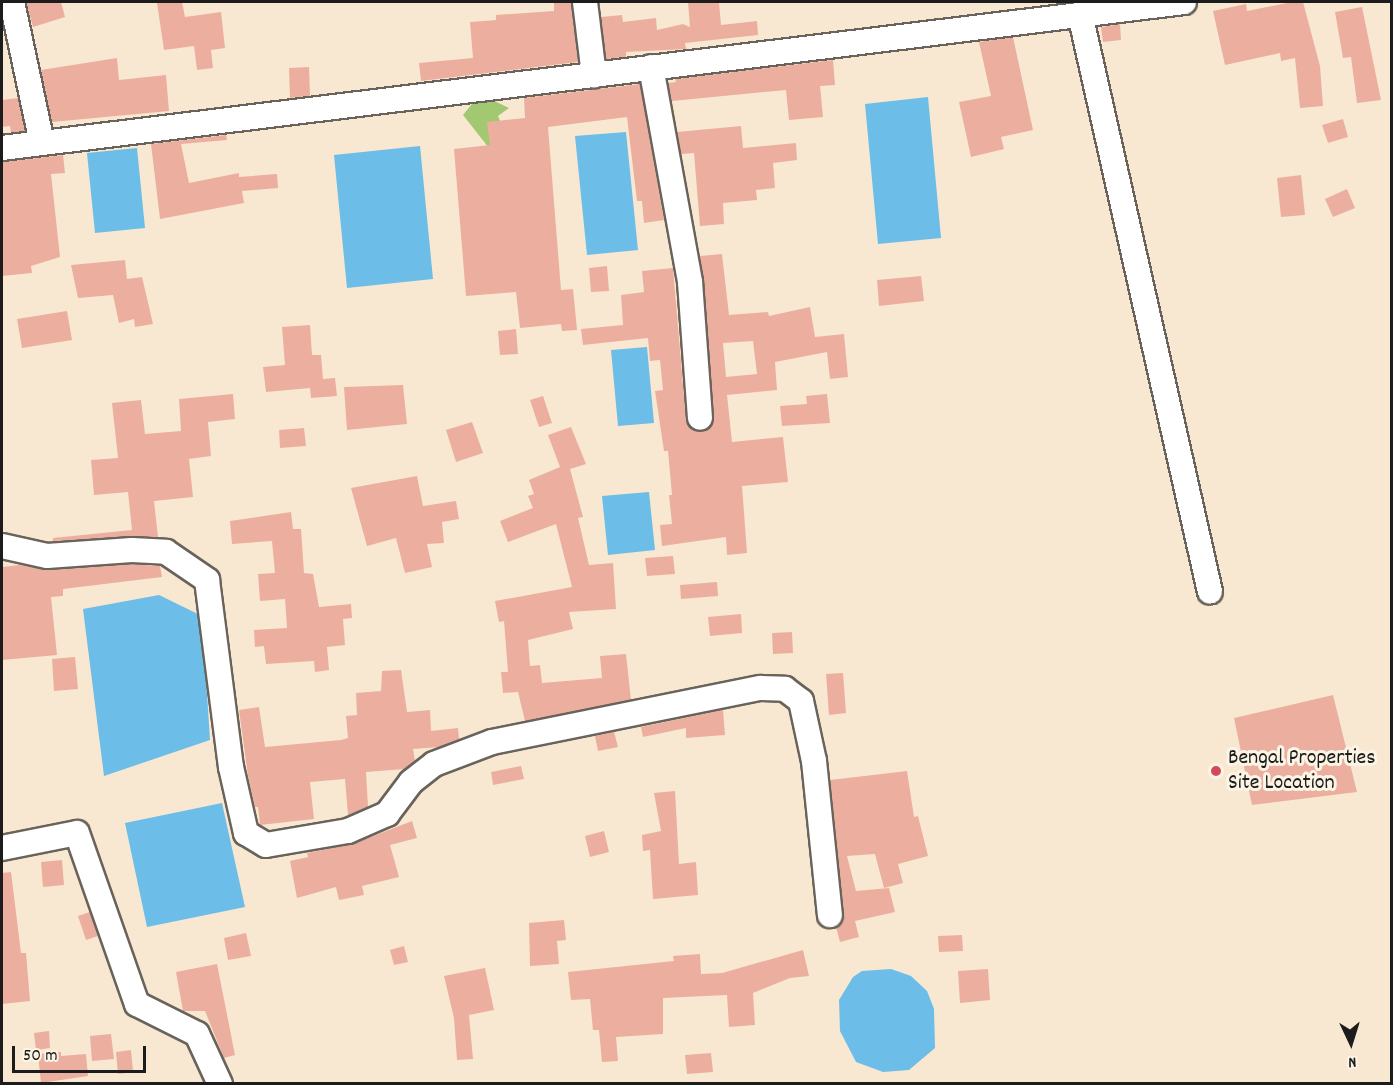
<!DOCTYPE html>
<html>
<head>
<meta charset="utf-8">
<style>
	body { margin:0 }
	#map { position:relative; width:1393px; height:1085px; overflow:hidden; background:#f8e8d1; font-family:Dekko,sans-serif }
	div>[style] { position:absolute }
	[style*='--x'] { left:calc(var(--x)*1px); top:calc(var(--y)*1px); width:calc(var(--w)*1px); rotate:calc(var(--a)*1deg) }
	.green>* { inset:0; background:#a2c872 }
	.water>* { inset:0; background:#6cbde7 }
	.building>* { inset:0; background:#ecaf9f }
	.roads { filter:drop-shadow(2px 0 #69635b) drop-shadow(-2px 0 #69635b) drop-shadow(0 2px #69635b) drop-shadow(0 -2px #69635b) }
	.minor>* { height:24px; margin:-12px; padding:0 12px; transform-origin:12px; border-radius:12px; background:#fff }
	.dots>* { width:16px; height:16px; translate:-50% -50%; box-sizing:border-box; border:3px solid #fcf5e5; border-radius:50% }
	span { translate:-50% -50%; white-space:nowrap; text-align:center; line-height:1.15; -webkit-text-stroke:6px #fcf5e5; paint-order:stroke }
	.poi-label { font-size:22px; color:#1c1c1c }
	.left { translate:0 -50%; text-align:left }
	.frame { position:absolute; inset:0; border:3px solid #1c1c1c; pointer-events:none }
	.north { position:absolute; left:1321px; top:1013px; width:60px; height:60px; -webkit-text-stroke:4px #fcf5e5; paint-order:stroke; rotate:176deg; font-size:16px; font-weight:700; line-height:24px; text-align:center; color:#1c1c1c }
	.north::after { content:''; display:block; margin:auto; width:21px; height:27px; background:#1c1c1c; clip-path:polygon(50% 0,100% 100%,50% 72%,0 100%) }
	.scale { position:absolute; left:12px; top:1046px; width:134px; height:27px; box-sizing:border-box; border:3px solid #1c1c1c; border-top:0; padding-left:8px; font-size:18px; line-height:21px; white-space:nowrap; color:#1c1c1c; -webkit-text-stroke:4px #fcf5e5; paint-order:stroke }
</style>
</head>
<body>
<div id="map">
	<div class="green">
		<div style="clip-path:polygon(480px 94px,509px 108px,498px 116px,509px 143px,489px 148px,463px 115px)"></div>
	</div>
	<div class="water">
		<div style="clip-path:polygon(928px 97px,941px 238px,878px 244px,865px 104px)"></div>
		<div style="clip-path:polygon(626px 132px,638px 250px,587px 255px,575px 136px)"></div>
		<div style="clip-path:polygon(420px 146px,433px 279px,347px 288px,334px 155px)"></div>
		<div style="clip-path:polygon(137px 148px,145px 228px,95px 233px,87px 153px)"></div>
		<div style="clip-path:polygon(647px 347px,654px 423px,618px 426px,611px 350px)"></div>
		<div style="clip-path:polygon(649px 492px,655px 550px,608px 555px,602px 496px)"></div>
		<div style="clip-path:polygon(159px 595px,202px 616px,210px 740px,104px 776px,83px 609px)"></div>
		<div style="clip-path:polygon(222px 803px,245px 907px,147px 927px,125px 823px)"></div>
		<div style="clip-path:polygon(891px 969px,911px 976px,927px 991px,934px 1009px,935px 1048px,909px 1070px,883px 1072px,856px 1062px,840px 1031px,839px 1000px,853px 977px,862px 971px)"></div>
	</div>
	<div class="building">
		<div style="clip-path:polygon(26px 2px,61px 2px,65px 17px,33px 27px)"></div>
		<div style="clip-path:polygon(182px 2px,185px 17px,221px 12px,225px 48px,211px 50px,213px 68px,197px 70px,194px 46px,164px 50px,157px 3px)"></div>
		<div style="clip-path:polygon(554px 2px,571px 2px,578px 62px,421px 81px,419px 63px,473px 58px,470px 22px,496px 20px,496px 15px,554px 11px)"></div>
		<div style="clip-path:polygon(688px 2px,719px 2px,721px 25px,757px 21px,758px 35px,685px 43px,686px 49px,626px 52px,626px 57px,606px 59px,601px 17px,622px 15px,623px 22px,656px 18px,657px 30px,683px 24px,690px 27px)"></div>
		<div style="clip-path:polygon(1292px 2px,1303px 2px,1320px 66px,1323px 106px,1300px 108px,1295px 58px,1281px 61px,1280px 53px,1225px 65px,1213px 11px,1246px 4px,1247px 11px)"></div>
		<div style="clip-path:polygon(1362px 7px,1381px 100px,1357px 103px,1351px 57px,1343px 58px,1335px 12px)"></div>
		<div style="clip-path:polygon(1120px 24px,1121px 40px,1103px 42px,1101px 27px)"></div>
		<div style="clip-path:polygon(1013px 37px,1033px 130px,1001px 137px,1004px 149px,971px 157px,959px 102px,991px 96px,979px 42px)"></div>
		<div style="clip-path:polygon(117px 58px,119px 80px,166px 75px,169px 111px,52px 122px,41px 70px)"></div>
		<div style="clip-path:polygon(833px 60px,835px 85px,820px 86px,823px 117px,789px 120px,786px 90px,672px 101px,668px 83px,676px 82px,675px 79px)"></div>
		<div style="clip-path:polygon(309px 67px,310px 96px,290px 98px,289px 68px)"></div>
		<div style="clip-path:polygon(640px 84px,664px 220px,644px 223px,642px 201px,637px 201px,627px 117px,548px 127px,561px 290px,573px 289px,577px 330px,562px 331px,561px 324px,520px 328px,516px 292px,466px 296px,454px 149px,490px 145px,487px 122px,525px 118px,524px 98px)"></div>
		<div style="clip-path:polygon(18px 98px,25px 131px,11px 133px,10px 126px,2px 127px,2px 100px)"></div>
		<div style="clip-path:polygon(1343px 119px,1348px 137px,1328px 143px,1322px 125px)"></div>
		<div style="clip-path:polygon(741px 126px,743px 148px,796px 143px,797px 160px,773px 163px,775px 188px,756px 190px,757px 200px,723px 203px,724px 224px,700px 226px,694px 153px,681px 154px,677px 132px)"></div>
		<div style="clip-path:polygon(226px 135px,227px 140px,181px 144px,189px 183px,239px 173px,239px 177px,277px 174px,278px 188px,242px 191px,244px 203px,160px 219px,151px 144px)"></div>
		<div style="clip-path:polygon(63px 155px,65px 173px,51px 174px,60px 257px,31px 266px,32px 273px,2px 276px,2px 162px)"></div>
		<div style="clip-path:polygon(1301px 175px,1305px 215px,1281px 217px,1277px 178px)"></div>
		<div style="clip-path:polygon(1347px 189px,1355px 208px,1333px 217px,1325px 199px)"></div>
		<div style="clip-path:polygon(evenodd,722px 254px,729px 315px,768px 312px,769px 316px,810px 307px,815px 337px,844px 334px,848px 377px,830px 379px,827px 352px,775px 362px,777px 390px,727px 395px,732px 442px,783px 437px,788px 482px,742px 486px,747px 553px,727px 555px,726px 537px,662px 546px,660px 525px,672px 524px,669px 495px,672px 495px,668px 451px,664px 451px,655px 391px,663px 390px,660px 360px,650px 361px,648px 338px,583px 345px,581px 329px,623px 325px,621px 295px,644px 292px,642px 271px,673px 268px,686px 420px,693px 431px,707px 430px,714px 417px,700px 256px,722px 254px,753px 341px,757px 374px,726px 377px,723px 343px,753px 341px)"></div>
		<div style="clip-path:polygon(125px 260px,127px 279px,142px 277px,153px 324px,135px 327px,134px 319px,119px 323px,113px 295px,78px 298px,71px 265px)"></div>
		<div style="clip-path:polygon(607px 266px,609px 291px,591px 292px,589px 268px)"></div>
		<div style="clip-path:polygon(921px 276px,924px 301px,879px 306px,877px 280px)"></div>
		<div style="clip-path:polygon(67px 311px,72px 340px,22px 348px,17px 319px)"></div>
		<div style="clip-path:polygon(310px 325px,312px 355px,321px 355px,323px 379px,335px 378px,337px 396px,311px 398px,310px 388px,266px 392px,263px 367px,285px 365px,282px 327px)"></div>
		<div style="clip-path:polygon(516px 329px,518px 354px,500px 355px,498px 331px)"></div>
		<div style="clip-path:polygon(403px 385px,407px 424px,347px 430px,344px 387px)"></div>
		<div style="clip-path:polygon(233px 394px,235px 419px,208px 422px,211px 456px,189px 459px,193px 497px,154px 501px,158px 537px,53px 541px,53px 538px,132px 530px,128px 492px,94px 495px,91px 460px,118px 458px,112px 403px,141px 400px,145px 434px,181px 431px,179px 399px)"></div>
		<div style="clip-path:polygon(827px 394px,830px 423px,782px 426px,780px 406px,807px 404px,806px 396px)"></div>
		<div style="clip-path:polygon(543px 396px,552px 423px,539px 427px,530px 400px)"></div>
		<div style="clip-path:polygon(472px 422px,483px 453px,456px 462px,446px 430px)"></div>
		<div style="clip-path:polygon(571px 427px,586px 464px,570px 469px,583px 517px,578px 518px,589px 565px,613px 563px,616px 609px,569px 612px,573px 629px,528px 640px,530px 666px,540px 665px,542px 683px,602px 678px,600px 656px,626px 654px,631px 700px,525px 721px,518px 692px,503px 693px,501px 672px,508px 672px,504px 621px,499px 622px,495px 601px,572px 587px,556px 524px,508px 542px,500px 521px,533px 508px,528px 496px,534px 494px,529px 480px,560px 467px,548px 435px)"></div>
		<div style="clip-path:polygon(304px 428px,306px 446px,280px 448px,279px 430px)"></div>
		<div style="clip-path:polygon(417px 476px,423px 506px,456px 501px,459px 519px,442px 522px,444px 543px,427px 544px,432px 567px,405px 573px,396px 538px,367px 546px,351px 488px)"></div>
		<div style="clip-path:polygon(291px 512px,293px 529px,301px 529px,304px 573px,313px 574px,319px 607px,351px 604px,352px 618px,343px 619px,345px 645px,327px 647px,329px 670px,315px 672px,314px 661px,266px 664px,264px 646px,255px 647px,254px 630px,287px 628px,285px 599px,260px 601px,258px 574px,275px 573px,272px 541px,232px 544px,230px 521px)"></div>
		<div style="clip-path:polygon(673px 556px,675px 574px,647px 576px,645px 558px)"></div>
		<div style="clip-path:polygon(132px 564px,160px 566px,162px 577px,63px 589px,63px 596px,51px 597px,57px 655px,2px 660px,2px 567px,20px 565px,48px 570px)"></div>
		<div style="clip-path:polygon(717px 582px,718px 596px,681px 599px,680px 585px)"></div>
		<div style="clip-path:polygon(741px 614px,742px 633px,710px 636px,708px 617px)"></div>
		<div style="clip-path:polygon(792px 632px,793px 653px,773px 654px,772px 633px)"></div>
		<div style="clip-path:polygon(75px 657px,78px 689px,54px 691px,52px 659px)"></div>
		<div style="clip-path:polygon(401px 670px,407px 712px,430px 710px,431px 731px,458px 728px,459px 739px,439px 747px,413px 749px,415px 761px,405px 769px,366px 772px,368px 807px,348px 815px,345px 779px,310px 782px,314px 819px,260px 825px,258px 807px,255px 807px,248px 776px,239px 710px,259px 707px,265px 747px,341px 740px,348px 738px,346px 716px,357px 715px,356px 693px,381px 691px,382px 671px)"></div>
		<div style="clip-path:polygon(843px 673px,846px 713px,829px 715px,826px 674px)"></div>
		<div style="clip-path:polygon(1333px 695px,1357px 792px,1252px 805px,1234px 718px)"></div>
		<div style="clip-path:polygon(723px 710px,725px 735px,686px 738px,686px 728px,643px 737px,641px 727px)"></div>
		<div style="clip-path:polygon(614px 732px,618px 747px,598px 751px,595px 736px)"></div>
		<div style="clip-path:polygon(521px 766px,524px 779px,493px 785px,491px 772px)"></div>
		<div style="clip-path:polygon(907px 771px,914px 817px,918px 816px,928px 856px,898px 864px,903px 883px,884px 888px,875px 854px,847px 856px,856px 891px,889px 888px,895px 912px,855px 921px,859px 937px,840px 942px,836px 927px,844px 914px,830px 780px)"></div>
		<div style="clip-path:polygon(675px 791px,679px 864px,696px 862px,698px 895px,653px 899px,650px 850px,643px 851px,642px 835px,661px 831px,654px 793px)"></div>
		<div style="clip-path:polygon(412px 821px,417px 838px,390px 845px,399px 877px,362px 886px,364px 895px,339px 900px,336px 887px,297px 898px,290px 861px,308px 857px,307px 853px,353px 844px)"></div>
		<div style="clip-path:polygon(604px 831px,609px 852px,590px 857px,585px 836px)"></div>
		<div style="clip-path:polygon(62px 860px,64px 885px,43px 887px,41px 862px)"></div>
		<div style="clip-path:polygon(11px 872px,21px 953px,26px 953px,30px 1001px,2px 1004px,2px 873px)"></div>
		<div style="clip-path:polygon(90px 912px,98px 936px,86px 940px,78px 916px)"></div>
		<div style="clip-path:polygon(564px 920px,566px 940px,557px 941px,559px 964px,530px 966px,529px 923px)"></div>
		<div style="clip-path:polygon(246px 933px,251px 956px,228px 960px,224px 938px)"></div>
		<div style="clip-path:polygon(962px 935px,963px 951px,939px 952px,938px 936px)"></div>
		<div style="clip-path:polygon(404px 946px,408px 962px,394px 965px,390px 950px)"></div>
		<div style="clip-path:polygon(803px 950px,809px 976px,790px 978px,753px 993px,755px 1025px,729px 1027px,727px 995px,663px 998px,663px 1034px,616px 1037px,618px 1061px,602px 1062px,599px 1030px,593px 1030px,590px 999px,571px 1000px,568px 972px,674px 961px,673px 956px,700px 954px,701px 974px,722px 973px)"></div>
		<div style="clip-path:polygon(217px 964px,235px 1055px,224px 1058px,205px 1011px,183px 1011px,176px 972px)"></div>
		<div style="clip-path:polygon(485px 968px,494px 1010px,469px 1015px,473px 1059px,457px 1060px,454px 1018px,444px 976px)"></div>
		<div style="clip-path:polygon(988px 969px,990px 1000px,960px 1003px,958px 971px)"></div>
		<div style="clip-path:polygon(49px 1031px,50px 1048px,36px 1050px,34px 1033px)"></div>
		<div style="clip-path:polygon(111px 1034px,114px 1059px,92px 1061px,90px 1036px)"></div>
		<div style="clip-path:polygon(131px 1050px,133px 1072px,118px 1074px,116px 1052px)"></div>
		<div style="clip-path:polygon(61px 1052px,61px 1056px,86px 1054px,88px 1076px,41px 1083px,38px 1054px)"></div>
		<div style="clip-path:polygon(711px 1053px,713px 1072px,687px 1074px,685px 1055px)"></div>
	</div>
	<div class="roads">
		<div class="minor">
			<div style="--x:12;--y:2;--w:144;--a:78"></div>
			<div style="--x:585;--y:2;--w:74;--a:83"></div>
			<div style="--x:1080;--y:14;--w:592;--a:77.32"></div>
			<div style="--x:651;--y:67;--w:219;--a:79.7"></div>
			<div style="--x:690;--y:282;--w:136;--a:85.8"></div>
			<div style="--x:2;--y:148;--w:1191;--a:-7.04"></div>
			<div style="--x:2;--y:546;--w:46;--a:12.5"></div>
			<div style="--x:47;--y:556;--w:85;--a:-4"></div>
			<div style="--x:132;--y:550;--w:34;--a:3"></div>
			<div style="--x:166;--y:552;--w:50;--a:34.3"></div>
			<div style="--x:207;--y:580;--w:189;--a:82.7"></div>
			<div style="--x:231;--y:767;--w:68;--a:77.2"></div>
			<div style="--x:246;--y:833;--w:23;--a:31"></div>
			<div style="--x:266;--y:845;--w:83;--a:-9.7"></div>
			<div style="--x:348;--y:831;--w:43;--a:-23.6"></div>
			<div style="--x:387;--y:814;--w:40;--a:-53"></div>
			<div style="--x:411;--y:782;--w:29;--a:-38"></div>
			<div style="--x:434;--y:764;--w:62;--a:-20.8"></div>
			<div style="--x:492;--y:742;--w:274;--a:-11.4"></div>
			<div style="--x:761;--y:688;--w:24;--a:2"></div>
			<div style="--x:785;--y:689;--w:20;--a:37"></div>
			<div style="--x:801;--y:701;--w:61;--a:77.8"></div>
			<div style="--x:814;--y:761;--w:155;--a:84.1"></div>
			<div style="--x:2;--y:848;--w:76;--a:-11.3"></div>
			<div style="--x:77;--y:833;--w:181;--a:70.7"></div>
			<div style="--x:137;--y:1004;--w:67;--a:26.6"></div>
			<div style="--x:197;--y:1034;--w:55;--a:65.3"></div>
		</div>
	</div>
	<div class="dots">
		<div style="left:1216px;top:771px;background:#d1495b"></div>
	</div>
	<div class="poi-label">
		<span class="left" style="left:1228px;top:771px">Bengal Properties<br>Site Location</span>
	</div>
	<div class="frame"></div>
	<div class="north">N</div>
	<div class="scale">50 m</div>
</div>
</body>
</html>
